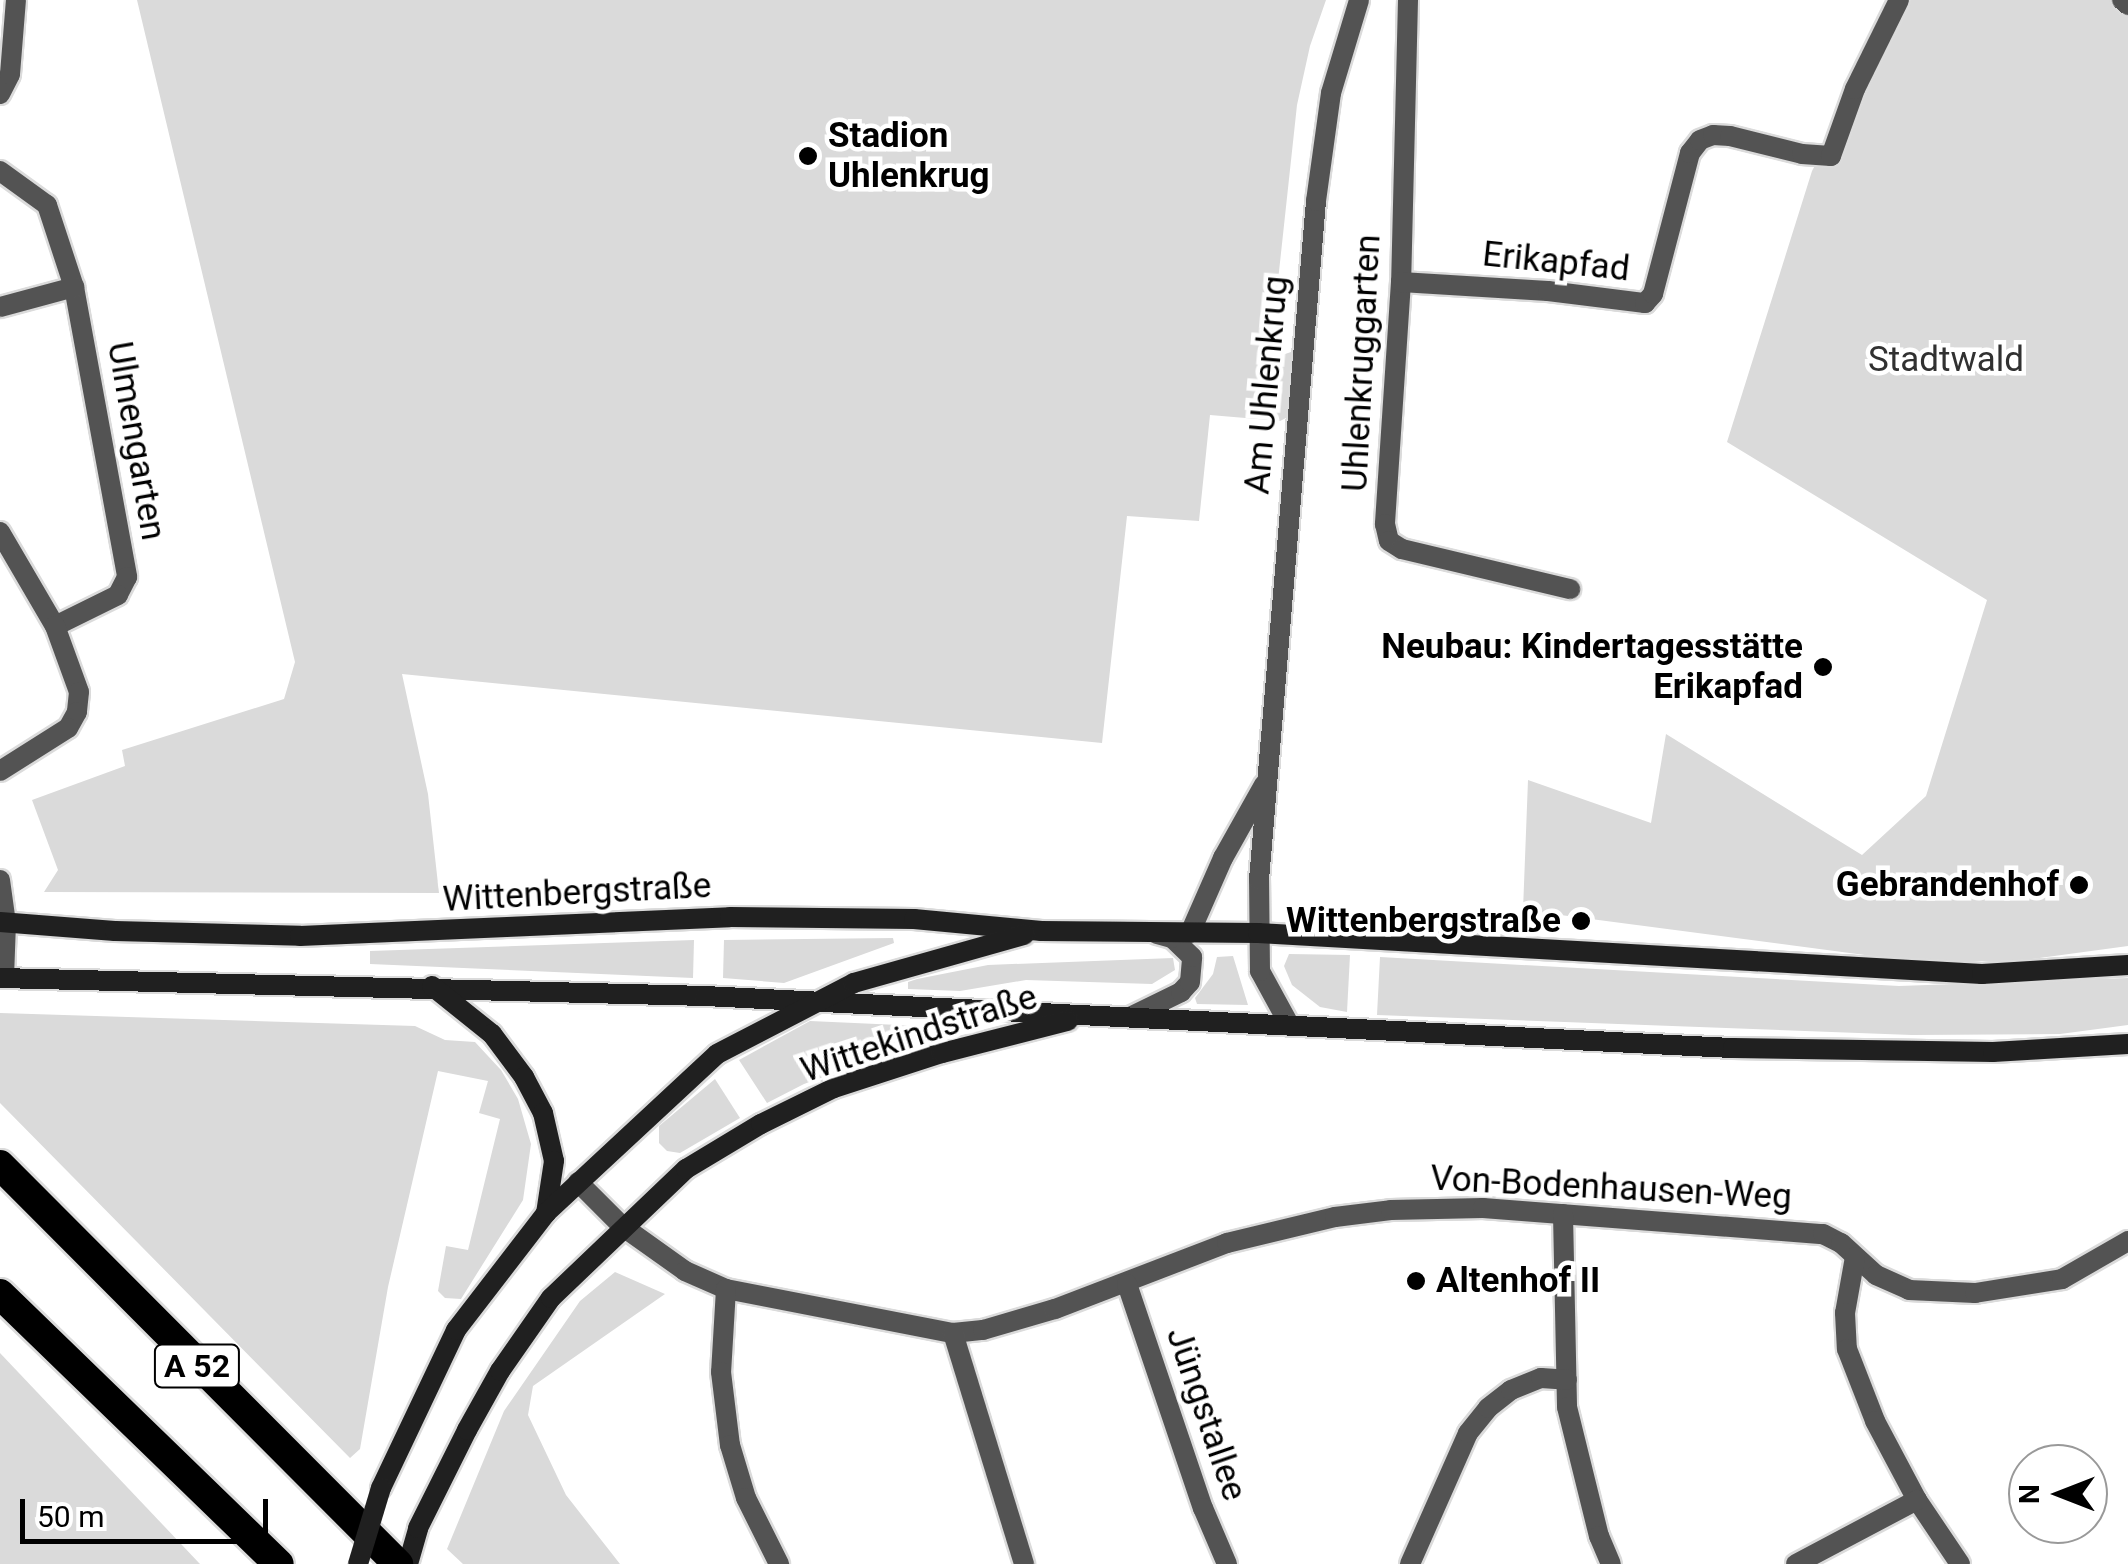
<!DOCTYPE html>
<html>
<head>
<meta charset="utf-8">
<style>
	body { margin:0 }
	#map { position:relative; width:2128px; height:1564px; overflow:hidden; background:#fff; font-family:Roboto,sans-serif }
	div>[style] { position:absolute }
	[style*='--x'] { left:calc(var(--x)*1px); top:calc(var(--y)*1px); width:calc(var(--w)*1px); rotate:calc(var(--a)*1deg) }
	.green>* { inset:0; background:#dadada }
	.roads { filter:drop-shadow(2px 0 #dbdbdb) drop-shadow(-2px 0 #dbdbdb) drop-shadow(0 2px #dbdbdb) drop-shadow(0 -2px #dbdbdb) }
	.street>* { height:20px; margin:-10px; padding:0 10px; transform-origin:10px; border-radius:10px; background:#535353 }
	.secondary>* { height:20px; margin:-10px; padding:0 10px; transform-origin:10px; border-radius:10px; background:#202020 }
	.highway>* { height:30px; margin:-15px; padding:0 15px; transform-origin:15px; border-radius:15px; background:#000 }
	.secondary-bridge>* { height:20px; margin:-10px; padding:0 10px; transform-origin:10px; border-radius:10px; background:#202020 }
	.dots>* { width:28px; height:28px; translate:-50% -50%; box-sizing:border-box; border:5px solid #fff; border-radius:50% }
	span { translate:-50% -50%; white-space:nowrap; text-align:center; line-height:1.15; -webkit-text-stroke:9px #fff; paint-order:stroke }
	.shield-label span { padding:2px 8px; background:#fff; border:2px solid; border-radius:8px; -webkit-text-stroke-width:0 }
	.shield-label { font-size:32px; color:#000; font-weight:700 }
	.poi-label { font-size:35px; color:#000; font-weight:700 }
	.left { translate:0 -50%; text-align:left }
	.right { translate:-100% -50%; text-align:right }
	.street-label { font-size:35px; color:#000 }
	.park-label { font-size:35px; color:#313131 }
	.north { position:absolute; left:2008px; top:1444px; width:100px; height:100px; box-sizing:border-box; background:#fff; border:2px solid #999; border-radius:50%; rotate:270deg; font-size:28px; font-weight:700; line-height:40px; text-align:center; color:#000 }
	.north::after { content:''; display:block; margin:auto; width:35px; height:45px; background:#000; clip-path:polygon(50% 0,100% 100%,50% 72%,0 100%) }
	.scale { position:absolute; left:20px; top:1499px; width:248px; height:45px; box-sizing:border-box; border:5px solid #000; border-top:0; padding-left:12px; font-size:30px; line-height:35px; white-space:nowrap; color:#000; -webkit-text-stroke:8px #fff; paint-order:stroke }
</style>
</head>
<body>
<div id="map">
	<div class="green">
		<div style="clip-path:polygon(137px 0,1326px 0,1310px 46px,1297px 105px,1277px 290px,1273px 358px,1294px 351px,1290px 416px,1280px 421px,1210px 415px,1199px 521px,1127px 516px,1102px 743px,402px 674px,428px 794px,439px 893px,44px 892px,58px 870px,32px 800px,125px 766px,122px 750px,284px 699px,295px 662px)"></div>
		<div style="clip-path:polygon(1902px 0,2128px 0,2128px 946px,2018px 961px,1910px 961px,1523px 910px,1528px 780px,1651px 823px,1666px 734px,1862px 855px,1926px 796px,1987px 600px,1727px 442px,1812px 171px)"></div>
		<div style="clip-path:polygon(893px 938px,894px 943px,784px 983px,723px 978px,724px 940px)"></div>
		<div style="clip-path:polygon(694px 940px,693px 978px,370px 964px,370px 951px)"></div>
		<div style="clip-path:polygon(1289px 954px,1350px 955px,1347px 1012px,1320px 1007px,1292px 985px,1284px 966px)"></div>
		<div style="clip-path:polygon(1233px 956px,1248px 1005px,1197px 1004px,1195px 998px,1213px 974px,1217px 957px)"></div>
		<div style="clip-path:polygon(1380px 957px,1899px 986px,2128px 978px,2128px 1025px,2060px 1034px,1912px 1035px,1377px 1015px)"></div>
		<div style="clip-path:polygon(1173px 958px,1175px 970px,1152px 984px,1026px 980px,960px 991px,908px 989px,908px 982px,917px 979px,988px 965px)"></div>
		<div style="clip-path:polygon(0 1013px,415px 1026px,445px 1040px,475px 1042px,501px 1070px,518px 1099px,531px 1144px,523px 1200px,461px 1299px,445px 1298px,438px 1291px,446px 1246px,468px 1250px,500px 1119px,479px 1113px,488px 1081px,438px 1071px,388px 1287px,360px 1449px,350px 1458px,0 1103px)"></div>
		<div style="clip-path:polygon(810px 1021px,921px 1026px,932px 1029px,920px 1042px,804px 1084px,767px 1103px,739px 1060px)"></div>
		<div style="clip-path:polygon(715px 1079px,740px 1118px,680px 1153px,667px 1151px,659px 1143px,659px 1126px)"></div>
		<div style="clip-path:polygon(615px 1272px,665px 1294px,533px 1386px,528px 1415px,566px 1495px,620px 1564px,463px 1564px,447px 1549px,504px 1411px,580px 1301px)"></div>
		<div style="clip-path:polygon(0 1353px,200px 1564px,0 1564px)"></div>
	</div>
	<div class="roads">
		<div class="street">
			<div style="--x:1408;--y:0;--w:282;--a:91.4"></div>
			<div style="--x:1401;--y:282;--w:243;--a:93.8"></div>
			<div style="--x:1385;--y:524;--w:17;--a:77"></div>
			<div style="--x:1389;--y:541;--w:15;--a:32"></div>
			<div style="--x:1402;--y:549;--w:173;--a:13.4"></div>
			<div style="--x:2122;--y:0;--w:8;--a:40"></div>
			<div style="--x:0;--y:94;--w:22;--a:-63"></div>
			<div style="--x:10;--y:74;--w:74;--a:-85.4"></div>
			<div style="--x:0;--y:171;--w:58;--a:35.9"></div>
			<div style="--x:47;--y:205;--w:86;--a:71.8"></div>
			<div style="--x:74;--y:287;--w:295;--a:79.6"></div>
			<div style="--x:127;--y:577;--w:20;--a:117"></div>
			<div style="--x:118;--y:595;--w:70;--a:153.8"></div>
			<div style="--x:1401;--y:282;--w:147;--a:3.5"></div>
			<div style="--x:1548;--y:291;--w:98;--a:7.1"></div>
			<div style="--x:1645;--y:303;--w:12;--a:-48"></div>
			<div style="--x:1653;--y:294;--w:146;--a:-75.3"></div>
			<div style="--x:1690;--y:153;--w:16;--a:-52"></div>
			<div style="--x:1700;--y:140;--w:14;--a:-21"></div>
			<div style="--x:1713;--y:135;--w:17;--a:3"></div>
			<div style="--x:1730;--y:136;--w:74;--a:14"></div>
			<div style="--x:1802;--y:154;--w:29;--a:4"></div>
			<div style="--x:1831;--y:156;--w:71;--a:-70.3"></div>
			<div style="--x:1855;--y:89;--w:99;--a:-63.7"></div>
			<div style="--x:0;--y:307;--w:77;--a:-15.1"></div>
			<div style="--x:0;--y:532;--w:109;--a:59.7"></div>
			<div style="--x:55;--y:626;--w:70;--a:70"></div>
			<div style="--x:79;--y:692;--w:20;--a:96"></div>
			<div style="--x:77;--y:712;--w:18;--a:119"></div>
			<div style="--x:68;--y:728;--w:80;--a:147.7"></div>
			<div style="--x:0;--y:880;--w:43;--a:82.1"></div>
			<div style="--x:6;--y:923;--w:55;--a:92.1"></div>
			<div style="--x:1190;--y:933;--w:82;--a:-66.3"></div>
			<div style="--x:1223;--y:858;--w:84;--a:-60.7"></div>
			<div style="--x:1130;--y:1017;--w:57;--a:-26.1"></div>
			<div style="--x:1181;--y:992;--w:13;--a:-48"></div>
			<div style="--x:1190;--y:982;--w:25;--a:-85"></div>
			<div style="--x:1192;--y:957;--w:28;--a:-136"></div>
			<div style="--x:1172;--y:938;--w:16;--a:-165"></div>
			<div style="--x:1290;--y:1026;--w:63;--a:-118.6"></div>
			<div style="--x:1260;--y:971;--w:91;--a:-90.6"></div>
			<div style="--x:1259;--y:880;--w:681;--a:-85.2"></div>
			<div style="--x:1316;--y:201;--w:109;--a:-82.1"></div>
			<div style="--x:1331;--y:93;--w:97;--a:-73.2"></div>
			<div style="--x:578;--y:1182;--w:62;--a:45"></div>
			<div style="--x:622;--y:1226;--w:77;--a:35.5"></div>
			<div style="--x:685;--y:1271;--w:45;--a:23.7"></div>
			<div style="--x:726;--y:1289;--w:231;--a:11"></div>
			<div style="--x:953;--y:1333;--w:30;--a:-6"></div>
			<div style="--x:983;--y:1330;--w:75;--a:-16.3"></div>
			<div style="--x:1055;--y:1309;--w:184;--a:-21"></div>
			<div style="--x:1227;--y:1243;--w:111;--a:-13.5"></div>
			<div style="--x:1335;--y:1217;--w:56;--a:-7.1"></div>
			<div style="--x:1391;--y:1210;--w:92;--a:-1.2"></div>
			<div style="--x:1483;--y:1208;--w:341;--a:4.4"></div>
			<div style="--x:1823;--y:1234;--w:20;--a:27"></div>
			<div style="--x:1841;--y:1243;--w:47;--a:42.4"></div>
			<div style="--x:1876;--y:1275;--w:36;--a:24"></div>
			<div style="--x:1909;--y:1290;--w:66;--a:2.6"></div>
			<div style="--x:1975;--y:1293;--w:88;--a:-9.1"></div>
			<div style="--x:2062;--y:1279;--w:76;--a:-29.9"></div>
			<div style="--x:1563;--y:1214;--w:193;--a:88.8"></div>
			<div style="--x:1567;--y:1407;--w:133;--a:76.1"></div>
			<div style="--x:1599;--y:1536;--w:30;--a:67"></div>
			<div style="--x:1855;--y:1257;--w:57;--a:100.1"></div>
			<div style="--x:1845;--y:1313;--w:36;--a:87"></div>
			<div style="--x:1847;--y:1349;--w:77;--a:68.7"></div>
			<div style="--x:1875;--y:1421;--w:89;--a:62"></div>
			<div style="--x:1917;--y:1500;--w:77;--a:56.1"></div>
			<div style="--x:1127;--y:1284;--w:237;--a:71.3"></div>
			<div style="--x:1203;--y:1508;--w:61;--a:66.8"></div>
			<div style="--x:726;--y:1289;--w:83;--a:93.4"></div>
			<div style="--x:721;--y:1372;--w:74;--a:83"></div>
			<div style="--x:730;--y:1445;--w:55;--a:73.2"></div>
			<div style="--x:746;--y:1498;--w:74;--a:63.4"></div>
			<div style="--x:953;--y:1333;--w:242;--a:72.9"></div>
			<div style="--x:1410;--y:1564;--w:143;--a:-66.1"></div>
			<div style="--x:1468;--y:1433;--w:32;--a:-51"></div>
			<div style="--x:1488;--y:1408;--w:29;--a:-38"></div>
			<div style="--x:1511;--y:1390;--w:32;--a:-22"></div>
			<div style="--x:1541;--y:1378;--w:26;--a:4"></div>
			<div style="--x:1796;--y:1564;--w:137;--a:-27.9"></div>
		</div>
		<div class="secondary">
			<div style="--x:0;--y:922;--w:115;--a:4.5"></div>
			<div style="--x:115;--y:931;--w:185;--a:1.5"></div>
			<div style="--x:300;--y:936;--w:430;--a:-2.5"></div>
			<div style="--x:730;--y:917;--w:184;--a:0.6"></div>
			<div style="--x:914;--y:919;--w:128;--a:5.4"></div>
			<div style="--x:1041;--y:931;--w:217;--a:0.5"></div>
			<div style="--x:1258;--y:933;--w:725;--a:3.24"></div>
			<div style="--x:1982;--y:974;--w:146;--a:-3.5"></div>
			<div style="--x:0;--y:978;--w:705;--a:1.46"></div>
			<div style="--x:705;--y:996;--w:1029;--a:2.9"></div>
			<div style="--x:1733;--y:1048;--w:260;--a:0.9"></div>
			<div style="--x:1993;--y:1052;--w:135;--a:-3.4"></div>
			<div style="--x:432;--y:986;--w:77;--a:38.7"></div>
			<div style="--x:492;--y:1034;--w:54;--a:53.3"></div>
			<div style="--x:524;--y:1077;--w:41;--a:62.2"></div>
			<div style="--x:543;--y:1113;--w:49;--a:77.1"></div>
			<div style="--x:554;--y:1161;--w:53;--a:98.7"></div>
			<div style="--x:381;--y:1488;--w:175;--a:-64.6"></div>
			<div style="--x:456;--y:1330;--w:148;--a:-52.4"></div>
			<div style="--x:546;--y:1213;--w:233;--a:-42.9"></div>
			<div style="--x:717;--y:1054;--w:154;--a:-27.4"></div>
			<div style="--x:854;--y:983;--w:177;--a:-15.8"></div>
			<div style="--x:408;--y:1564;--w:37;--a:-74"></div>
			<div style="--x:418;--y:1528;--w:110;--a:-63.4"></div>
			<div style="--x:467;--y:1430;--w:68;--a:-60.8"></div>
			<div style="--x:500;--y:1371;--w:89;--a:-55.1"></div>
			<div style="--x:551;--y:1298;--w:187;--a:-43.7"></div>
			<div style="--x:686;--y:1169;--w:87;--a:-31"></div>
			<div style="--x:761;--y:1124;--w:81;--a:-26.3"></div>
			<div style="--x:834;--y:1088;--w:114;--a:-18"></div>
			<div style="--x:942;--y:1053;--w:130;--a:-14.3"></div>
		</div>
		<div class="highway">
			<div style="--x:0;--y:1165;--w:564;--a:45.07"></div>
			<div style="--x:0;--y:1294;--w:388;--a:44.1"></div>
		</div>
	</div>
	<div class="secondary-bridge">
		<div style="--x:358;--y:1564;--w:79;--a:-73.2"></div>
	</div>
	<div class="dots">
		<div style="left:808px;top:156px;background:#000"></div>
		<div style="left:1823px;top:667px;background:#000"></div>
		<div style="left:2079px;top:885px;background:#000"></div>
		<div style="left:1581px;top:921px;background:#000"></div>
		<div style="left:1416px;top:1281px;background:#000"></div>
	</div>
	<div class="shield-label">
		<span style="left:197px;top:1366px">A 52</span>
	</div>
	<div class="poi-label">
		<span class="left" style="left:828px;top:156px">Stadion<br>Uhlenkrug</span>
		<span class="right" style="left:1803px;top:667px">Neubau: Kindertagesstätte<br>Erikapfad</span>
		<span class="right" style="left:2059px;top:885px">Gebrandenhof</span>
		<span class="right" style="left:1561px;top:921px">Wittenbergstraße</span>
		<span class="left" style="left:1436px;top:1281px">Altenhof II</span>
	</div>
	<div class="street-label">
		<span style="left:1556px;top:262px;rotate:6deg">Erikapfad</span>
		<span style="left:1362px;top:363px;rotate:-87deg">Uhlenkruggarten</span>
		<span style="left:1267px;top:385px;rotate:-85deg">Am Uhlenkrug</span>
		<span style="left:136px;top:441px;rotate:80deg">Ulmengarten</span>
		<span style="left:577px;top:893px;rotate:-3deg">Wittenbergstraße</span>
		<span style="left:919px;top:1034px;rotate:-18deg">Wittekindstraße</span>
		<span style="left:1611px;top:1188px;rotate:3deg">Von-Bodenhausen-Weg</span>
		<span style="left:1206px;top:1414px;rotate:71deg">Jüngstallee</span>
	</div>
	<div class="park-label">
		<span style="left:1946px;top:360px">Stadtwald</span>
	</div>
	<div class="north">N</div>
	<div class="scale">50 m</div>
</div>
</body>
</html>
